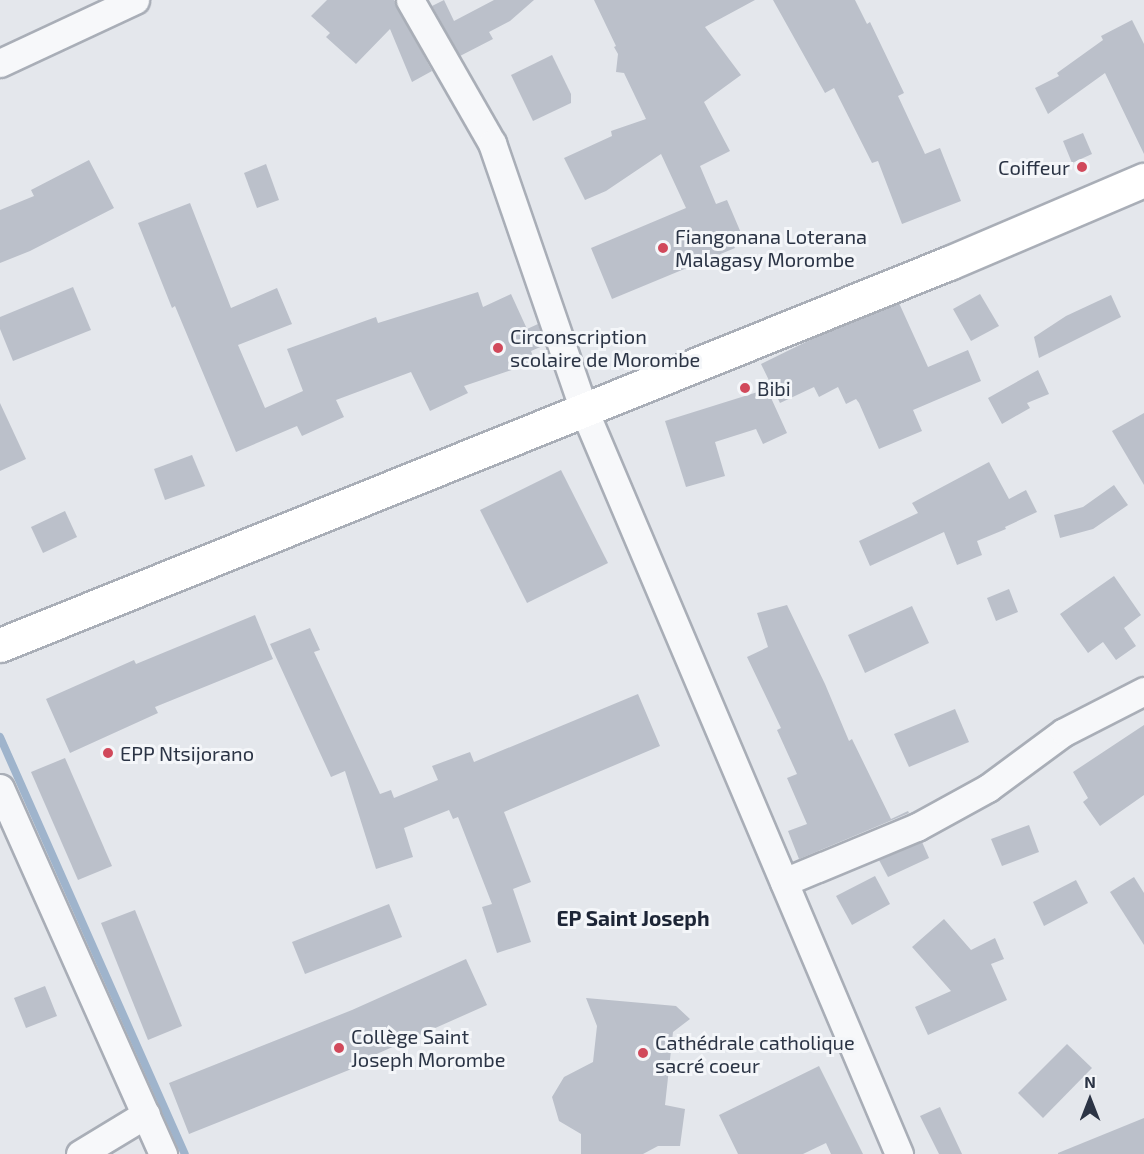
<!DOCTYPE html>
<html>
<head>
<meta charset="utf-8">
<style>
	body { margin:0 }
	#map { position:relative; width:1144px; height:1154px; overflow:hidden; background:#e4e7ec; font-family:"Exo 2",sans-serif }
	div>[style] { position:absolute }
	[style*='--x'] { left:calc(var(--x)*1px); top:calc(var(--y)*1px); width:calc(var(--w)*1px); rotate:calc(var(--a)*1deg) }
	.stream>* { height:8px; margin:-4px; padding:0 4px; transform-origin:4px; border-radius:4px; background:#9fb4cc }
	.building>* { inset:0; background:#bbc0ca }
	.roads { filter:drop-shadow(2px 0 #a9aeb7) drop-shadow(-2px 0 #a9aeb7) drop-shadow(0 2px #a9aeb7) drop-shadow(0 -2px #a9aeb7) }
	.street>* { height:27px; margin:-13.5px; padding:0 13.5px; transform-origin:13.5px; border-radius:13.5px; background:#f7f8fa }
	.secondary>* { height:33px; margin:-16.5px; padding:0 16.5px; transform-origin:16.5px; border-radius:16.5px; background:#fff }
	.dots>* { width:16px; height:16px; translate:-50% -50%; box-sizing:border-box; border:3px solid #f4f6f9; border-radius:50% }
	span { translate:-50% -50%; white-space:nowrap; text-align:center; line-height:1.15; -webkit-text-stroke:6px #f4f6f9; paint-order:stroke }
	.poi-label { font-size:20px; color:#2b3445 }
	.right { translate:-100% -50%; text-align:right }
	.left { translate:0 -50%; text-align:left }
	.neighbourhood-label { font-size:21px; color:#1d2536; font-weight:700 }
	.north { position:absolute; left:1060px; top:1070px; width:60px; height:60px; -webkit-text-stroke:4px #f4f6f9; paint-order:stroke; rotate:0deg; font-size:16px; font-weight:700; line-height:24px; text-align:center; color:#2b3445 }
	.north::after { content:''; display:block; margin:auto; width:21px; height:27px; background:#2b3445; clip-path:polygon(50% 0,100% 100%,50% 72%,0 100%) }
</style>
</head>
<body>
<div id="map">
	<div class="stream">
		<div style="--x:0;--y:737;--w:456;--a:66.1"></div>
	</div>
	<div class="building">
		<div style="clip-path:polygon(327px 0,394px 0,432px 71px,412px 82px,390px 29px,356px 64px,326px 37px,330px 33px,311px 16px)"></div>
		<div style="clip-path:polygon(444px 0,454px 21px,494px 0,534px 0,510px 21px,489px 32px,493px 39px,460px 56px,432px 6px)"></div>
		<div style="clip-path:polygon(594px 0,755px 0,705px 27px,741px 75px,704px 102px,730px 151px,700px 166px,716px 204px,727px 200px,741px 233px,730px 237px,735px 248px,612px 299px,591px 248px,686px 208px,661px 154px,606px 191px,585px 200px,564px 158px,612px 136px,611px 131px,646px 119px,624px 73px,616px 72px,618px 54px,614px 47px,616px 46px)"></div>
		<div style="clip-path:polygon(773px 0,855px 0,867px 24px,870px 22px,904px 93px,898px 96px,925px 154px,940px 148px,961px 201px,902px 224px,878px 161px,872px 163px,834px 88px,825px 93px)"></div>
		<div style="clip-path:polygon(1132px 20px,1144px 44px,1144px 154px,1105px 73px,1048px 114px,1035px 88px,1059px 76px,1057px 73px,1103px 40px,1101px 36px)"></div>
		<div style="clip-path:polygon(552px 55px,571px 94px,571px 103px,533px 121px,511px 75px)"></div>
		<div style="clip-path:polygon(1083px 133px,1092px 154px,1072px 163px,1063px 141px)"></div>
		<div style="clip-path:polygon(89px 160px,114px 208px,30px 251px,0 263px,0 210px,34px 196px,31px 190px)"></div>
		<div style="clip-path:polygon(266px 164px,279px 200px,257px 208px,244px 173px)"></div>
		<div style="clip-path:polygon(190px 203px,231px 308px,277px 288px,292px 324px,238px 345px,265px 408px,303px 391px,287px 349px,376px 317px,378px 323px,478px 292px,483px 307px,511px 294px,527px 329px,538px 324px,545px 345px,531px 351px,535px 362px,464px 386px,468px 393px,430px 411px,411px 372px,336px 400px,344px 417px,302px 436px,297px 426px,236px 452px,175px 306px,172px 308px,138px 223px)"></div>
		<div style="clip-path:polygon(73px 287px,91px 330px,13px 361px,0 329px,0 317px)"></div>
		<div style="clip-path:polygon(980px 294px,999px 326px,971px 341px,953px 309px)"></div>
		<div style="clip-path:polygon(1111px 295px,1121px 317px,1039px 358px,1034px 337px,1066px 316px)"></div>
		<div style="clip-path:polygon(899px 303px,928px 367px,968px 350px,981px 381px,913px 410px,922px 431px,879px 449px,859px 403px,856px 399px,846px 404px,838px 387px,819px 397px,814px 387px,780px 403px,761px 364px,820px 335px)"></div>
		<div style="clip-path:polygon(1038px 370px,1049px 394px,1027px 403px,1030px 408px,1002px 424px,988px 398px)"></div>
		<div style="clip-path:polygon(767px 389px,787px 433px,763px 444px,756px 429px,715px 442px,725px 476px,686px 487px,665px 421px)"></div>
		<div style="clip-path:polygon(0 403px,26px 459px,0 471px)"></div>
		<div style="clip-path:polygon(1144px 413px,1144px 485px,1112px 431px)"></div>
		<div style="clip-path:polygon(192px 455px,205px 486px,165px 500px,154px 469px)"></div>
		<div style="clip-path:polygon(989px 462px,1009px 499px,1026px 490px,1037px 512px,1005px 527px,1006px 529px,977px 541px,982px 555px,957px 565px,944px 532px,870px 566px,859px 541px,918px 513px,912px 503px)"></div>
		<div style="clip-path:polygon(561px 470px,608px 563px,527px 603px,480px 510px)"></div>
		<div style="clip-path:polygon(1114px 485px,1128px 505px,1093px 529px,1060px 538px,1054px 515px,1083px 507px)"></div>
		<div style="clip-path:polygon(65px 511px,77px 537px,43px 553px,31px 527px)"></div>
		<div style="clip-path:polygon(1114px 576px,1141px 615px,1124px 628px,1136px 646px,1116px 660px,1103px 642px,1088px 653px,1060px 614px)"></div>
		<div style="clip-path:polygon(1009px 589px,1018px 612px,996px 621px,987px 598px)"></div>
		<div style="clip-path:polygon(787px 605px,825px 684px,849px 741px,852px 739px,891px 819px,908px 811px,909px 813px,799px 859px,788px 831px,807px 824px,787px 778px,797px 774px,777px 730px,781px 728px,747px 657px,768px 647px,757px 613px)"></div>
		<div style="clip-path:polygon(912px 606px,929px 643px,865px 673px,848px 635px)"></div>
		<div style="clip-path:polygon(255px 615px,273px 659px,155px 707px,158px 713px,70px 753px,46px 699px,134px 660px,136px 664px)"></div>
		<div style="clip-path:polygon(310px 628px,320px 650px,314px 652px,380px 794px,391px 790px,394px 798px,438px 780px,432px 766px,470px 752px,474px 762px,638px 694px,660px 746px,504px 812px,531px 882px,513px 889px,531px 942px,497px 953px,482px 907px,492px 904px,458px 817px,453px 819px,449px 810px,404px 828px,413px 857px,376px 869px,345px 771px,331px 777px,270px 644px)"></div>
		<div style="clip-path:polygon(955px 709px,969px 742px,909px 767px,894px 734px)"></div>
		<div style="clip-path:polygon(1144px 725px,1144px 795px,1100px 826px,1083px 802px,1088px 798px,1073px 772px)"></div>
		<div style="clip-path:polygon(65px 758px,112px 866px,78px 880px,31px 772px)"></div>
		<div style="clip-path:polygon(1029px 825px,1039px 852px,1002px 866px,991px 839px)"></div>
		<div style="clip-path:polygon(922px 842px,929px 858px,888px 877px,879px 860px)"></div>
		<div style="clip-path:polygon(875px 876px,890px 904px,852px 925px,836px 896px)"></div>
		<div style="clip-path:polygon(1134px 877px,1144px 893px,1144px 945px,1110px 892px)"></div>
		<div style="clip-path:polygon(1076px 880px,1088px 903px,1044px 926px,1033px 902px)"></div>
		<div style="clip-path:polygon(389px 904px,402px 937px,305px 974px,292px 942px)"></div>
		<div style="clip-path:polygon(135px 910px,182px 1026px,148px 1040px,101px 923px)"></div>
		<div style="clip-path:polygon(944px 919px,971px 950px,995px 938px,1004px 959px,991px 964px,1007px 1000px,928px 1035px,915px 1007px,951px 991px,912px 947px)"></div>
		<div style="clip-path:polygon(466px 959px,487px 1005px,352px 1065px,354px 1068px,189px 1134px,169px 1083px,352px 1010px)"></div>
		<div style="clip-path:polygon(45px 986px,57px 1016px,26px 1028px,14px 998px)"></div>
		<div style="clip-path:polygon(586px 998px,676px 1006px,690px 1019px,673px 1032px,665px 1105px,685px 1109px,680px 1146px,658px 1146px,643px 1154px,581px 1154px,581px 1134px,559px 1121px,552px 1097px,564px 1077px,593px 1062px,597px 1026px)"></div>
		<div style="clip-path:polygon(1067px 1044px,1092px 1068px,1043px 1118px,1018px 1093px)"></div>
		<div style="clip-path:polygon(819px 1066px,863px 1154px,831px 1154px,826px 1143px,803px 1154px,738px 1154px,719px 1115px)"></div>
		<div style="clip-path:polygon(940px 1107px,962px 1154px,939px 1154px,920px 1116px)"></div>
		<div style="clip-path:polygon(1144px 1118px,1144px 1154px,1058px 1154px,1058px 1153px)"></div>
	</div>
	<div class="roads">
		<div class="street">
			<div style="--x:410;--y:0;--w:165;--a:60.2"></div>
			<div style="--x:492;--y:143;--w:282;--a:71"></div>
			<div style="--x:584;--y:410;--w:808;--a:67.05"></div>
			<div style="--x:0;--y:63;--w:149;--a:-25"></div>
			<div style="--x:0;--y:788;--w:401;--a:66"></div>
			<div style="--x:784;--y:882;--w:144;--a:-22.5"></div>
			<div style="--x:917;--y:827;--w:81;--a:-28.8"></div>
			<div style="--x:988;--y:788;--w:94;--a:-36.4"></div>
			<div style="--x:1064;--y:732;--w:90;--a:-27.1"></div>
			<div style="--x:80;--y:1154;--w:77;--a:-31.2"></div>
		</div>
		<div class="secondary">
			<div style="--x:0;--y:645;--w:1023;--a:-21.93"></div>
			<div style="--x:949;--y:263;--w:212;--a:-23.1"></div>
		</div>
	</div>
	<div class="dots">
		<div style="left:1082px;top:167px;background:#d1495b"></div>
		<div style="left:663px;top:248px;background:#d1495b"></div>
		<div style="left:498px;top:348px;background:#d1495b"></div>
		<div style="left:745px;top:388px;background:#d1495b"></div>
		<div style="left:108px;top:753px;background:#d1495b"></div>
		<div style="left:339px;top:1048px;background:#d1495b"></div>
		<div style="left:643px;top:1053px;background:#d1495b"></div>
	</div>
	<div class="poi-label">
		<span class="right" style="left:1070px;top:167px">Coiffeur</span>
		<span class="left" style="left:675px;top:248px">Fiangonana Loterana<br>Malagasy Morombe</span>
		<span class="left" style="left:510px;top:348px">Circonscription<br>scolaire de Morombe</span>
		<span class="left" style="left:757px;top:388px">Bibi</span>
		<span class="left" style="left:120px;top:753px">EPP Ntsijorano</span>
		<span class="left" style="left:351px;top:1048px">Collège Saint<br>Joseph Morombe</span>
		<span class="left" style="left:655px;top:1054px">Cathédrale catholique<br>sacré coeur</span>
	</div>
	<div class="neighbourhood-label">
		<span style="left:633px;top:918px">EP Saint Joseph</span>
	</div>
	<div class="north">N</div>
</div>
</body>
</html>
